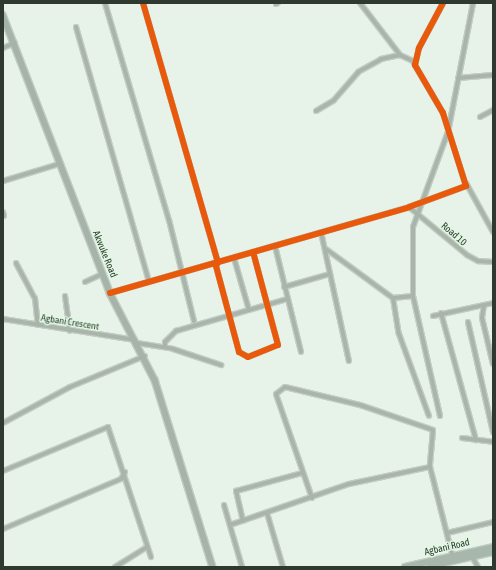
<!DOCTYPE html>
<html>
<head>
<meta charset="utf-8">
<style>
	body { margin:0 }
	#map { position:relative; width:496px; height:570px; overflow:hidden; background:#e7f3e8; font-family:"Asap Condensed",sans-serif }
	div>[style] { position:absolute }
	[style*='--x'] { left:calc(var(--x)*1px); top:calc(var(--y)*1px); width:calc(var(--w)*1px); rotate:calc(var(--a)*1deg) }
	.roads { filter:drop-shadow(1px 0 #c3cdc4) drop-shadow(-1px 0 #c3cdc4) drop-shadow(0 1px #c3cdc4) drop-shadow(0 -1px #c3cdc4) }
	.minor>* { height:4px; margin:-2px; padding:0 2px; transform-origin:2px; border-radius:2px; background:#a9b4aa }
	.secondary>* { height:5.5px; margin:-2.75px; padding:0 2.75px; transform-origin:2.75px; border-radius:2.75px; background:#a6b3a8 }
	.primary>* { height:6px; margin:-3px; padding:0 3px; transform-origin:3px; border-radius:3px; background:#a8b7ab }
	.cycleway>* { height:6px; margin:-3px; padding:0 3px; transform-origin:3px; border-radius:3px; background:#e8590c }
	span { translate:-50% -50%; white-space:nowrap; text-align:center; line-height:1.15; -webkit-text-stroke:3px #e1f9e4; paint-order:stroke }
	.street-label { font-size:10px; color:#2f3930 }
	.frame { position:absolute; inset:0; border:4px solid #2f3930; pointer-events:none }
</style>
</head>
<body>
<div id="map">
	<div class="roads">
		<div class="minor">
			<div style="--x:105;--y:3;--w:226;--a:73.6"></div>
			<div style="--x:169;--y:220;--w:104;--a:76.1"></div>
			<div style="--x:143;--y:3;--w:270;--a:73.9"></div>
			<div style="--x:218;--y:262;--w:4;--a:117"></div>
			<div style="--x:216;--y:266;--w:89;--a:75"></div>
			<div style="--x:239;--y:352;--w:10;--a:29"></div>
			<div style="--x:248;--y:357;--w:32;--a:-22"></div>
			<div style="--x:278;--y:345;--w:96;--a:-105"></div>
			<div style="--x:360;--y:3;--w:66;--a:52.4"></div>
			<div style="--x:400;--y:55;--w:17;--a:25"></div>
			<div style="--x:276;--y:4;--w:2;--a:-27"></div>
			<div style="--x:76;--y:27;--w:265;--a:74"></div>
			<div style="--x:3;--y:48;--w:13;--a:-23"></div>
			<div style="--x:458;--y:78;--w:35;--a:-5"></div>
			<div style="--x:316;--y:111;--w:21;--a:-31"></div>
			<div style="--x:334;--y:100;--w:37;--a:-49"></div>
			<div style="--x:358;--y:72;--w:26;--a:-29"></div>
			<div style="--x:381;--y:59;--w:19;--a:-12"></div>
			<div style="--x:480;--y:117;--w:15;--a:-28"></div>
			<div style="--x:3;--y:181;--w:59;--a:-16.9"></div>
			<div style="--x:466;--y:183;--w:56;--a:61.1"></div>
			<div style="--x:409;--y:207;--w:75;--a:39.6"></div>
			<div style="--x:467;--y:255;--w:13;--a:29"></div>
			<div style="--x:478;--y:261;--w:15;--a:4"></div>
			<div style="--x:3;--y:212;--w:4;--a:76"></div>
			<div style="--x:321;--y:232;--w:132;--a:77.8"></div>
			<div style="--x:275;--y:246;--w:109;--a:76.2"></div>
			<div style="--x:326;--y:249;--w:83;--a:36.2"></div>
			<div style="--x:393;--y:298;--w:36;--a:81"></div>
			<div style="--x:399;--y:334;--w:87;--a:69.9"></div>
			<div style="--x:234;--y:258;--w:54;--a:73.9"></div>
			<div style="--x:16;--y:263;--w:40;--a:62"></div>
			<div style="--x:35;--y:298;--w:27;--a:84"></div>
			<div style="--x:85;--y:282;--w:19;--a:-25"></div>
			<div style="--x:284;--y:287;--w:48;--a:-15.8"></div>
			<div style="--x:110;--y:293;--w:311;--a:-16"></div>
			<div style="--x:409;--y:207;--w:61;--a:-20.2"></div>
			<div style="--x:466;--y:186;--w:77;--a:-107.5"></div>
			<div style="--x:443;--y:113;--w:56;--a:-120.3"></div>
			<div style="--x:415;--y:65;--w:17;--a:-77"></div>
			<div style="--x:419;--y:48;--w:51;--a:-61.9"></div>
			<div style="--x:65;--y:296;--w:35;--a:82"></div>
			<div style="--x:413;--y:296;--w:69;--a:-90"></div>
			<div style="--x:413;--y:227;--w:101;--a:-69.8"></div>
			<div style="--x:448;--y:132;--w:131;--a:-79"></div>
			<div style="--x:393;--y:298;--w:20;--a:-6"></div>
			<div style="--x:413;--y:296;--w:123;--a:77.3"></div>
			<div style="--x:484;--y:305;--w:13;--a:99"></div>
			<div style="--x:482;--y:318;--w:47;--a:76.6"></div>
			<div style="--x:441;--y:313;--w:132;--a:74.6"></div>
			<div style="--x:433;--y:316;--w:61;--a:-12.2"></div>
			<div style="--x:3;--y:319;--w:134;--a:9"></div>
			<div style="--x:468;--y:322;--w:113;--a:77.2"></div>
			<div style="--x:137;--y:343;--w:36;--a:9"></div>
			<div style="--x:173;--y:349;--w:51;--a:18.4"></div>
			<div style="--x:165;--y:347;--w:5;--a:-90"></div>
			<div style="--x:165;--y:342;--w:16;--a:-45"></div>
			<div style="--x:176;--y:331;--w:116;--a:-16.1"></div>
			<div style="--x:3;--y:423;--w:76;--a:-28.2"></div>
			<div style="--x:70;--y:387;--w:81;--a:-22.5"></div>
			<div style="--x:462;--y:438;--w:31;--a:7"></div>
			<div style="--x:3;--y:471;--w:114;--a:-22.7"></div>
			<div style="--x:108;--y:427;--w:137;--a:71.7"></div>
			<div style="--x:312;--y:498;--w:110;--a:-109.1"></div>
			<div style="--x:276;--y:394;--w:11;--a:-38"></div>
			<div style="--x:285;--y:387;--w:77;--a:13.5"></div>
			<div style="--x:360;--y:405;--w:77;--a:18.9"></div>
			<div style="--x:433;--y:430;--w:37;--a:95"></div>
			<div style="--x:430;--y:467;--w:94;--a:75.8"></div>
			<div style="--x:224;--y:505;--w:65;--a:73.8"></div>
			<div style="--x:267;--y:513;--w:56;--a:73.5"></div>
			<div style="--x:243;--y:521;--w:31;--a:-103"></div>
			<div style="--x:236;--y:491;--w:68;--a:-15.3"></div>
			<div style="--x:230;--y:525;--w:126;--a:-19"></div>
			<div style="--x:349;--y:484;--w:83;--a:-11.9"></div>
			<div style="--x:3;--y:529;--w:128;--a:-23"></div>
			<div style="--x:121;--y:479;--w:8;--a:-60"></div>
			<div style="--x:447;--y:533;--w:47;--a:-13.4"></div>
			<div style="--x:471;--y:555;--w:14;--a:60"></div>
			<div style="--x:115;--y:567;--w:38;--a:-32"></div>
		</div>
		<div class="secondary">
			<div style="--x:3;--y:15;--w:298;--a:68.9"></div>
			<div style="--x:110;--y:293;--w:98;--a:62.7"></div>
			<div style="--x:155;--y:380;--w:196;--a:72.8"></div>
		</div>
		<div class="primary">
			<div style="--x:430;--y:566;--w:65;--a:-12.5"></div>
			<div style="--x:405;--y:567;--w:90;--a:-12.8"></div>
		</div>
	</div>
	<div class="cycleway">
		<div style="--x:143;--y:3;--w:270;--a:73.9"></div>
		<div style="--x:218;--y:262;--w:4;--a:117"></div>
		<div style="--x:216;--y:266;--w:89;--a:75"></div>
		<div style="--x:239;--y:352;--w:10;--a:29"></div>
		<div style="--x:248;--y:357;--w:32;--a:-22"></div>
		<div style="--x:278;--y:345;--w:96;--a:-105"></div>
		<div style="--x:110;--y:293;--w:311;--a:-16"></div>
		<div style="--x:409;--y:207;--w:61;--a:-20.2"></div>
		<div style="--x:466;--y:186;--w:77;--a:-107.5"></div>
		<div style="--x:443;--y:113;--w:56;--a:-120.3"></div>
		<div style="--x:415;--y:65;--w:17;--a:-77"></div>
		<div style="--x:419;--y:48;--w:51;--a:-61.9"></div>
	</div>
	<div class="street-label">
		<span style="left:454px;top:234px;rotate:41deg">Road 10</span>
		<span style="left:105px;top:254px;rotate:68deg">Akwuke Road</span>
		<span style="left:70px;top:322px;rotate:9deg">Agbani Crescent</span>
		<span style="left:447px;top:547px;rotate:-13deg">Agbani Road</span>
	</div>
	<div class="frame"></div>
</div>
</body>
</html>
